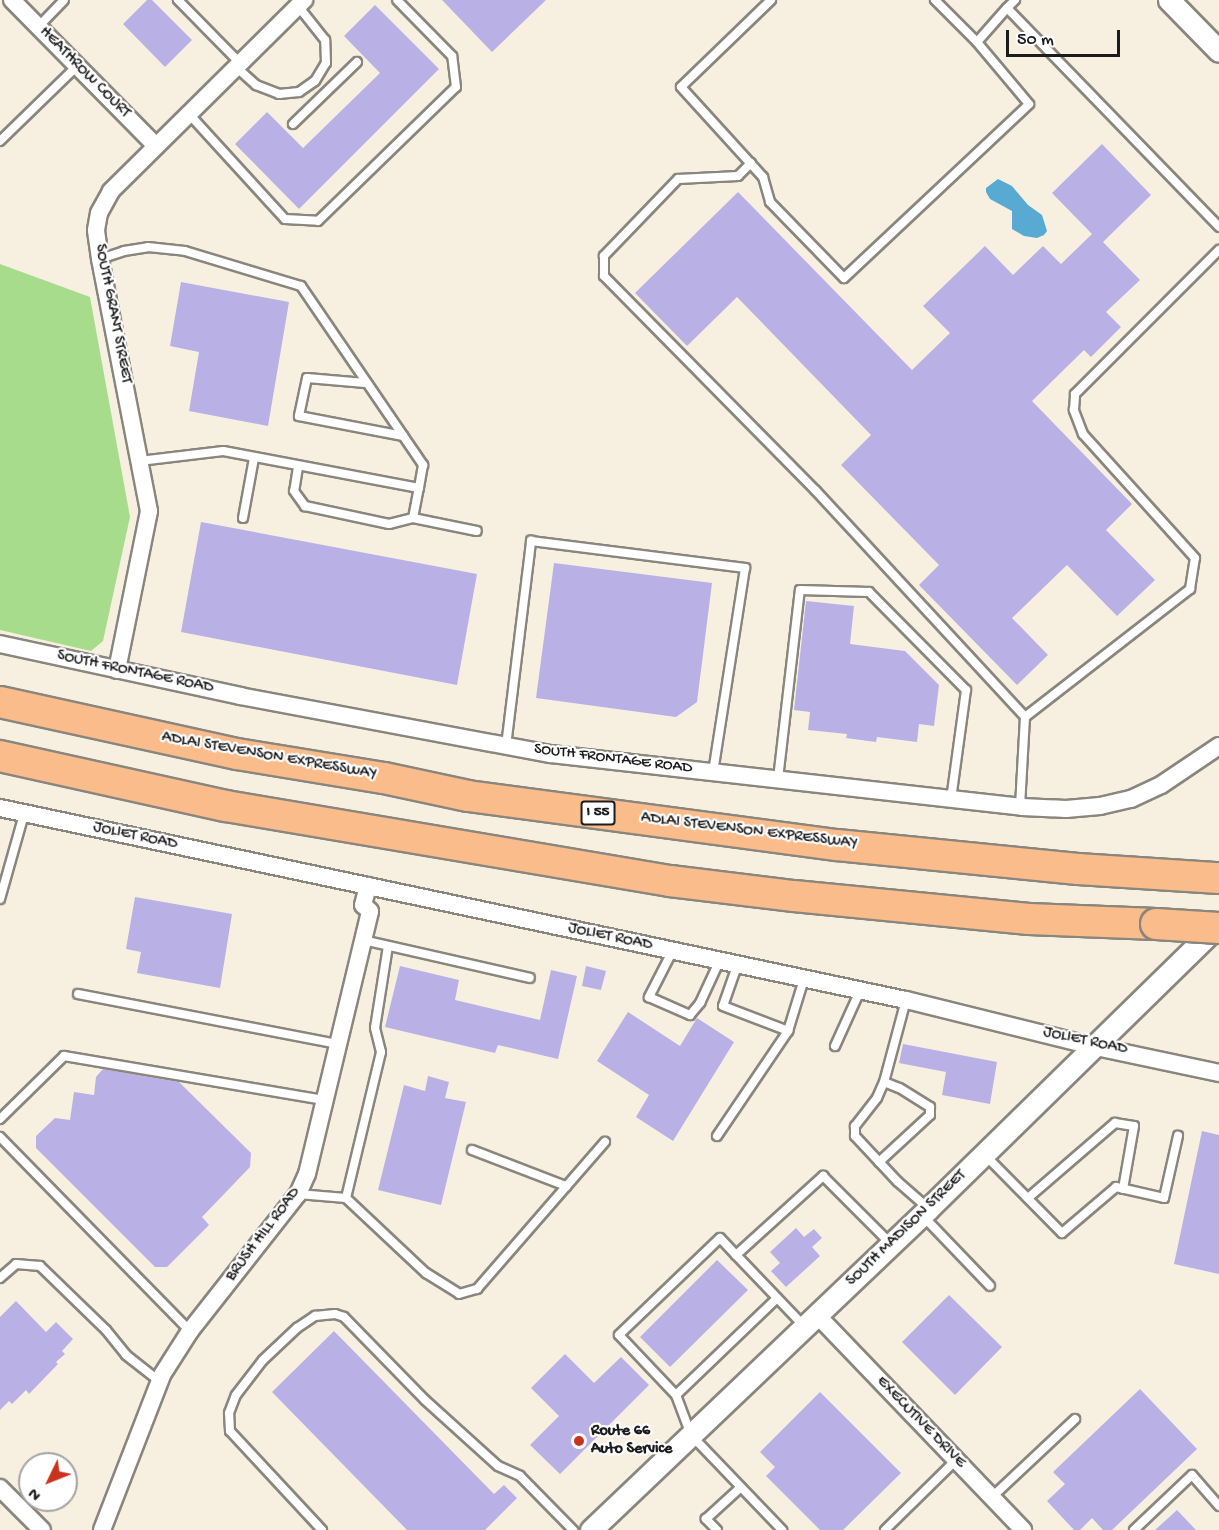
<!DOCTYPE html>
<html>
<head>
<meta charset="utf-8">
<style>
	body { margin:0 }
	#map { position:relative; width:1219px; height:1530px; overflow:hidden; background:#f7f0e0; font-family:"Gochi Hand",sans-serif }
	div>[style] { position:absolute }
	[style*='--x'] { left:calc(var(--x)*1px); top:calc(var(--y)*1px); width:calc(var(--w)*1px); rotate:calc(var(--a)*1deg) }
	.green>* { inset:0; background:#a7dc8c }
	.water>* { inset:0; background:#58aad3 }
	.building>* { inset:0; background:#b9b1e6 }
	.roads { filter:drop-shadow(2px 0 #8a867e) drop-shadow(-2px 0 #8a867e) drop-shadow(0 2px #8a867e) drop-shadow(0 -2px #8a867e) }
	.service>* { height:8px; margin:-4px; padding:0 4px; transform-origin:4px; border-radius:4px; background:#fff }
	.minor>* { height:16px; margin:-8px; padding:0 8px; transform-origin:8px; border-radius:8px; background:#fff }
	.tertiary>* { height:21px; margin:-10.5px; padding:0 10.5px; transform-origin:10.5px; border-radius:10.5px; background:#fff }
	.motorway>* { height:30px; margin:-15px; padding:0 15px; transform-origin:15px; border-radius:15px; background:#fabc8b }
	.bridges { filter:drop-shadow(2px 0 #8a867e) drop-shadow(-2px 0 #8a867e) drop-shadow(0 2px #8a867e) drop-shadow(0 -2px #8a867e) }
	.motorway-bridge>* { height:30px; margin:-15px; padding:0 15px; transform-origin:15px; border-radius:15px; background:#fabc8b }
	.dots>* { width:16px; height:16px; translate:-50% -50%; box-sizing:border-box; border:3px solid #fff; border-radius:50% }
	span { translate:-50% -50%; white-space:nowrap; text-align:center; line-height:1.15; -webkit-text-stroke:4.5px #fff; paint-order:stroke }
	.shield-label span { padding:2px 4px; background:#fff; border:2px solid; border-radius:4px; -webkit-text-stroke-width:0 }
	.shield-label { font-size:15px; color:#1c1c1c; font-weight:700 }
	.street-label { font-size:16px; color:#1c1c1c }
	.poi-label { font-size:16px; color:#1c1c1c; font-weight:700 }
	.left { translate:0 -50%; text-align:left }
	.north { position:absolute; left:18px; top:1452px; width:60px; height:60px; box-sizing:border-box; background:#fff; border:2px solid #a4a4a4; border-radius:50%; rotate:227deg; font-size:16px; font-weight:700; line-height:24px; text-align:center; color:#1c1c1c }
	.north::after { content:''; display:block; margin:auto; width:21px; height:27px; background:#c8321e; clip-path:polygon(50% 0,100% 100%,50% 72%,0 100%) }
	.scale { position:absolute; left:1006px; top:30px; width:114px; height:27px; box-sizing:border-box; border:3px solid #1c1c1c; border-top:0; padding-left:8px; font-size:18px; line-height:21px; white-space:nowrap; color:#1c1c1c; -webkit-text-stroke:4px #fff; paint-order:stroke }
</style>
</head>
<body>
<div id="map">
	<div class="green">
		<div style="clip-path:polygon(0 264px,90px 297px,130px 517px,103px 641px,91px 651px,0 630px)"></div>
	</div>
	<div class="water">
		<div style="clip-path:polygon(998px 179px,1012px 186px,1028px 205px,1042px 215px,1047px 231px,1044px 235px,1037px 238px,1024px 236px,1012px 229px,1012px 211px,990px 199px,986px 192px,986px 188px)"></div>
	</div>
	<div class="building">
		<div style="clip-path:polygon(147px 0,152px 0,192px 40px,165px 67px,123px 24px)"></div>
		<div style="clip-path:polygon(442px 0,546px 0,492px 52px)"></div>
		<div style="clip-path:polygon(375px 5px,439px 69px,299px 209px,235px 144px,267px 112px,303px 148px,380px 73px,344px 36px)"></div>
		<div style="clip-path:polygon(1102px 144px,1151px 195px,1103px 242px,1140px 280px,1106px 312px,1121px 327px,1091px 357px,1084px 350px,1032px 401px,1132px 504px,1106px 530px,1155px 580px,1117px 616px,1067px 565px,1012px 618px,1048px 655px,1017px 685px,919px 585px,939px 565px,841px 465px,871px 435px,737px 297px,687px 346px,635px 293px,738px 192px,912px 370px,950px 333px,923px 306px,985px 246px,1013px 275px,1043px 246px,1061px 264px,1092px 234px,1052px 193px)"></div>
		<div style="clip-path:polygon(181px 282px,289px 302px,268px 426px,189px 411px,199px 352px,170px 346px)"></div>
		<div style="clip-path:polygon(201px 522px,477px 574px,457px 685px,181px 632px)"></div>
		<div style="clip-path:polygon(554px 563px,712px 583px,697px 702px,676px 717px,536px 698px)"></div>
		<div style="clip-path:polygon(806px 601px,854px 606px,850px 644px,905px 651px,939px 685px,934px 726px,919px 724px,917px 742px,877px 737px,876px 742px,846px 738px,847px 734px,808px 730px,810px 712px,794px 710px)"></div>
		<div style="clip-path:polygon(135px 897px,232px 914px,220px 988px,137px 973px,141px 952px,126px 949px)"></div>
		<div style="clip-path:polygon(400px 966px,459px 980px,455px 1000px,540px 1020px,551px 970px,577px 976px,558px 1059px,498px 1045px,495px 1053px,385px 1027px)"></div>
		<div style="clip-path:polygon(586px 966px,606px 971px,601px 990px,582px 986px)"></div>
		<div style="clip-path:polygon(628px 1012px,680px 1046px,697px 1018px,734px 1042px,673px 1141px,636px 1117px,649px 1095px,597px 1061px)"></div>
		<div style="clip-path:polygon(903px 1044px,997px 1062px,990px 1104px,942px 1095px,946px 1072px,899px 1063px)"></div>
		<div style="clip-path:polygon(103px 1069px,179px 1082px,251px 1153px,250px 1167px,202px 1217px,209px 1225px,167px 1267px,155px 1267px,36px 1148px,36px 1136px,55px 1118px,70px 1120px,74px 1092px,94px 1095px,96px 1077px)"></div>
		<div style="clip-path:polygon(428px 1076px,449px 1082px,445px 1098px,466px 1102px,441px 1205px,378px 1190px,404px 1085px,425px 1091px)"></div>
		<div style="clip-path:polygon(1202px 1131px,1219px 1135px,1219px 1274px,1174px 1264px)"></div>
		<div style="clip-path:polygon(796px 1228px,804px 1237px,814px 1229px,822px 1238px,812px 1247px,820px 1256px,786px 1287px,771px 1271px,780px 1263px,770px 1252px)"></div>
		<div style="clip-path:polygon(717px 1260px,748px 1290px,670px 1367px,640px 1337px)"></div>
		<div style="clip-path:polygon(949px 1295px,1002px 1347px,955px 1395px,902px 1342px)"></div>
		<div style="clip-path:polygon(16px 1301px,46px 1332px,56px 1322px,73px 1339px,62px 1351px,65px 1354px,56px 1362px,58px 1364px,29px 1394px,26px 1390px,12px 1404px,9px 1401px,0 1410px,0 1317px)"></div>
		<div style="clip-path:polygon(334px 1331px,494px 1494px,504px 1485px,517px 1498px,485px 1530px,407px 1530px,272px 1392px)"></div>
		<div style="clip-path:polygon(565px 1354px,594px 1383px,621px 1357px,649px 1385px,560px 1474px,530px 1445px,559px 1416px,531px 1388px)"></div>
		<div style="clip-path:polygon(1140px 1389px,1197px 1449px,1112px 1530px,1103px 1530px,1092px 1518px,1080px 1530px,1074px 1530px,1047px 1501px,1065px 1484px,1053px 1472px)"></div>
		<div style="clip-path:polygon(820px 1392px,901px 1473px,843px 1530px,820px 1530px,766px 1476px,775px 1467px,760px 1452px)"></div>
		<div style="clip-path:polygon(1177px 1510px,1196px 1530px,1155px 1530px)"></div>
	</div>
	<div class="roads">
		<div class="service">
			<div style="--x:178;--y:0;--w:88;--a:45.5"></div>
			<div style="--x:771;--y:0;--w:125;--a:136"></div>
			<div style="--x:681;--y:87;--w:122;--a:47.7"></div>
			<div style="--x:763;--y:177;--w:26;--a:74"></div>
			<div style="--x:770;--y:202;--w:106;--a:45.8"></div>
			<div style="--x:844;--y:278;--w:254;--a:-43.2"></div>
			<div style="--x:1029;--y:104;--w:81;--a:-130"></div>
			<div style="--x:935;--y:0;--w:59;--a:45"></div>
			<div style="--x:977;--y:42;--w:45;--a:-48.6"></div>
			<div style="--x:1015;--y:0;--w:11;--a:135"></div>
			<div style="--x:1007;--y:8;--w:305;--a:45.9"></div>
			<div style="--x:38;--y:27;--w:37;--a:-46"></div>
			<div style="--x:236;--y:67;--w:27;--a:42"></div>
			<div style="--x:256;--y:85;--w:25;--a:21"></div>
			<div style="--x:279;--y:94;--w:20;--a:-6"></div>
			<div style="--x:299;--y:92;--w:19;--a:-35"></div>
			<div style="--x:315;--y:81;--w:21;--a:-59"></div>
			<div style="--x:326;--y:63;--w:23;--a:-92"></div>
			<div style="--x:325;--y:40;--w:43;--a:-128.5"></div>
			<div style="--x:189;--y:114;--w:142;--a:47.6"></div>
			<div style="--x:285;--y:219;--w:33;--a:3"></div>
			<div style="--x:318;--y:221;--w:192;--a:-44.2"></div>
			<div style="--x:456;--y:87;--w:31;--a:-97"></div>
			<div style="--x:452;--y:56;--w:78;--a:-134.5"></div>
			<div style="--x:293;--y:124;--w:89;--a:-44.1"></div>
			<div style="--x:0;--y:141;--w:107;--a:-44.2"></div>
			<div style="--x:751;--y:163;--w:18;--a:135"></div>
			<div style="--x:738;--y:176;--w:60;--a:177.1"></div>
			<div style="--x:678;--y:179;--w:107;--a:133.9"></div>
			<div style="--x:604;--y:256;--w:20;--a:90"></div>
			<div style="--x:604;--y:276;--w:302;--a:45.4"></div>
			<div style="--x:816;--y:491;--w:308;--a:47.2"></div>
			<div style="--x:1025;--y:717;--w:90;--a:93.2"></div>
			<div style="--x:100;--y:259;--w:25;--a:-18"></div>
			<div style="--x:124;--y:251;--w:24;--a:-9"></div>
			<div style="--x:148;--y:247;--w:37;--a:6"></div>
			<div style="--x:185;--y:251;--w:121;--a:16.8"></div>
			<div style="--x:301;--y:286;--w:217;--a:55.7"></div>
			<div style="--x:423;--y:465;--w:23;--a:100"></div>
			<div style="--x:419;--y:488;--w:199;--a:-169.3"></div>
			<div style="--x:223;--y:451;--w:84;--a:173.1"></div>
			<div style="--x:365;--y:383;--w:58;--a:-175.1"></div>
			<div style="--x:307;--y:378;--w:39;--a:102"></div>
			<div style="--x:299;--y:416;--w:106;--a:10.9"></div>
			<div style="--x:298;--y:467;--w:24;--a:99"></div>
			<div style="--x:294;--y:491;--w:19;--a:54"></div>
			<div style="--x:305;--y:506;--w:86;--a:12.1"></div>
			<div style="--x:389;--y:524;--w:25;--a:-14"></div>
			<div style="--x:413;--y:518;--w:31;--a:-79"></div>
			<div style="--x:243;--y:518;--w:61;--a:-79.6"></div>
			<div style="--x:413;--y:518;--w:65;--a:11.5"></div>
			<div style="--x:1025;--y:717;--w:209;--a:-37.8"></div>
			<div style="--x:1190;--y:589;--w:31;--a:-81"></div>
			<div style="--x:1195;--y:558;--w:167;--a:-132.1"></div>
			<div style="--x:1083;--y:434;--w:26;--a:-111"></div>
			<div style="--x:1074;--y:410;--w:16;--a:-86"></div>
			<div style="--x:1075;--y:394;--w:204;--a:-45"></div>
			<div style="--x:506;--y:746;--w:207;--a:-83"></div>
			<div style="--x:531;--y:541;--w:216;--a:7.2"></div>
			<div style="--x:745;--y:568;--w:206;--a:98.9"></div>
			<div style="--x:778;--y:779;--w:190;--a:-83.4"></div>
			<div style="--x:800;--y:590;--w:69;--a:1.7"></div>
			<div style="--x:869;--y:592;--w:138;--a:45.3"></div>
			<div style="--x:966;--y:690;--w:110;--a:97.8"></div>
			<div style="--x:0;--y:899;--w:88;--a:-74.2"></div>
			<div style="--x:363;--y:940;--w:171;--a:12.8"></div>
			<div style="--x:672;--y:952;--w:51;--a:117.1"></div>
			<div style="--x:649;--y:997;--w:45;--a:23.7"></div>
			<div style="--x:690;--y:1015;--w:16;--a:-50"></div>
			<div style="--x:700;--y:1003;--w:45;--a:-65.1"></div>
			<div style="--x:737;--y:966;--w:42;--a:109.3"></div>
			<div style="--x:723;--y:1006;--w:70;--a:21"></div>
			<div style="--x:78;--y:994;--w:265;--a:10.9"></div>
			<div style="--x:906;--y:1000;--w:85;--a:105"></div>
			<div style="--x:884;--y:1082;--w:17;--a:114"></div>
			<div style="--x:877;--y:1098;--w:36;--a:128"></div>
			<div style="--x:855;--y:1126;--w:10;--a:90"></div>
			<div style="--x:855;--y:1136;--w:62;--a:47"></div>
			<div style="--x:897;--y:1181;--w:41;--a:41.1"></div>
			<div style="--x:835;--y:1046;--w:60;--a:-65.6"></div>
			<div style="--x:0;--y:1119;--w:90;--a:-44.5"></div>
			<div style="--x:64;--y:1056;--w:265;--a:9.6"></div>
			<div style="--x:717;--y:1136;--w:127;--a:-55.9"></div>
			<div style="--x:788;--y:1031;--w:54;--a:-72.9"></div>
			<div style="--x:0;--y:1137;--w:272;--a:45.6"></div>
			<div style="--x:472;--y:1150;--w:101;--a:21"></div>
			<div style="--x:984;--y:1154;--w:111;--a:45.4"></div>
			<div style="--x:1062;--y:1233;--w:71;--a:-40.4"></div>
			<div style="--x:1116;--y:1187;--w:49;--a:12.9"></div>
			<div style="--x:1164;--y:1198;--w:64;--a:-77.3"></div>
			<div style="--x:879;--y:1162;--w:69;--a:-42.7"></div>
			<div style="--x:930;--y:1115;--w:8;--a:-90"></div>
			<div style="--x:930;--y:1107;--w:36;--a:-148"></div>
			<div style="--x:899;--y:1088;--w:16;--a:-158"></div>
			<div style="--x:298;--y:1194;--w:48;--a:4.8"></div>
			<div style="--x:346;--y:1198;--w:150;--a:-76.5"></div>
			<div style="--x:381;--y:1052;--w:25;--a:-104"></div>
			<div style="--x:375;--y:1028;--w:83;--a:-81"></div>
			<div style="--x:346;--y:1198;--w:110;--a:43.2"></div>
			<div style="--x:426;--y:1273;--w:39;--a:32"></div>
			<div style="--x:459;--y:1294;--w:19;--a:-16"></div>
			<div style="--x:477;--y:1289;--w:195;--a:-49"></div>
			<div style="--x:1028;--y:1198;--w:115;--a:-40.8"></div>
			<div style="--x:1115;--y:1123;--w:19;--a:9"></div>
			<div style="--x:1134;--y:1126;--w:64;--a:99.9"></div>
			<div style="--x:922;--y:1215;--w:98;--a:46.2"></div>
			<div style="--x:736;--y:1255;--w:23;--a:-133"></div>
			<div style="--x:720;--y:1238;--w:140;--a:136.2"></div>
			<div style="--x:619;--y:1335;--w:83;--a:46.5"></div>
			<div style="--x:676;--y:1395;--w:140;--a:-43.8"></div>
			<div style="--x:0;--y:1278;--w:21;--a:-41"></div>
			<div style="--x:16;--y:1264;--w:24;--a:5"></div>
			<div style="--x:40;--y:1266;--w:92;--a:44.1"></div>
			<div style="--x:106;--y:1330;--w:32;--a:51"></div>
			<div style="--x:126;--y:1355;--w:42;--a:38.2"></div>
			<div style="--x:803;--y:1325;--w:97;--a:-133.7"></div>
			<div style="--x:736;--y:1255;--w:118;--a:-42.2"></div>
			<div style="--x:823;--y:1176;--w:96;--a:45"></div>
			<div style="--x:676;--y:1395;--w:43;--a:69.4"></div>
			<div style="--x:691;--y:1435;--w:132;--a:46.2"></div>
			<div style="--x:992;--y:1497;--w:114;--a:-43.2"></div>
			<div style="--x:322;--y:1530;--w:135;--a:-132.9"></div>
			<div style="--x:230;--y:1431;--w:18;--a:-93"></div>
			<div style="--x:229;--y:1413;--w:19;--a:-69"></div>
			<div style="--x:236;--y:1395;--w:44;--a:-52.4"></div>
			<div style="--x:263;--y:1360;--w:47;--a:-43.3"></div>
			<div style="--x:297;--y:1328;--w:22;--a:-34"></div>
			<div style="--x:315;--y:1316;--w:20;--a:-6"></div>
			<div style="--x:335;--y:1314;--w:9;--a:18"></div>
			<div style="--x:344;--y:1317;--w:116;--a:45.7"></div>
			<div style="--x:425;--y:1400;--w:98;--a:42.1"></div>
			<div style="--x:498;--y:1466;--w:24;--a:24"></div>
			<div style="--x:520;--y:1476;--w:76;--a:45.5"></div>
			<div style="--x:717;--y:1530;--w:16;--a:-135"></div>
			<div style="--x:706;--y:1519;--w:47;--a:-42.4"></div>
			<div style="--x:885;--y:1530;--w:100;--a:-44.6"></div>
			<div style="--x:1134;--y:1530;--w:80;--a:-43.5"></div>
			<div style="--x:1192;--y:1475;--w:41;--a:48.9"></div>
		</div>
		<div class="minor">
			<div style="--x:12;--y:0;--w:205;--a:45.4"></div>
			<div style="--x:0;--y:644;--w:246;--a:12.2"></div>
			<div style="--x:240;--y:696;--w:316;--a:10.6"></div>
			<div style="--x:551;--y:754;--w:474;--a:6.4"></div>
			<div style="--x:1022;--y:807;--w:44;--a:2.6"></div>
			<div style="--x:1066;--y:809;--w:34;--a:-5"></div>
			<div style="--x:1100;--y:806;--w:32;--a:-13"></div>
			<div style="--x:1131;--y:799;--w:33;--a:-25"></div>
			<div style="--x:1161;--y:785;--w:70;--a:-33.9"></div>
			<div style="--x:117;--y:670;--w:162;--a:-78.6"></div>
			<div style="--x:149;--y:511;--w:257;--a:-101"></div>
			<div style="--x:100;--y:259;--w:29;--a:-98"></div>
			<div style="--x:96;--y:230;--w:17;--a:-80"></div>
			<div style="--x:99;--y:213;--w:25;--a:-61"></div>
			<div style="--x:111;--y:191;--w:272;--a:-44.7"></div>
			<div style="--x:0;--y:808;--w:926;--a:11.97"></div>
			<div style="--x:906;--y:1000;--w:192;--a:13.9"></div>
			<div style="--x:1092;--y:1046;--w:130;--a:12"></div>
			<div style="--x:817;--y:1315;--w:298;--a:46.2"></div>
			<div style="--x:0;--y:1488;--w:59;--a:45"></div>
			<div style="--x:102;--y:1530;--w:166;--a:-68.8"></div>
			<div style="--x:162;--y:1375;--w:52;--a:-57.5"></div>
			<div style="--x:190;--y:1331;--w:174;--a:-51.8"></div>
			<div style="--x:298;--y:1194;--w:22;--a:-66"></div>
			<div style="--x:307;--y:1174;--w:270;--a:-76.5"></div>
			<div style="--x:370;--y:911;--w:9;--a:-139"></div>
			<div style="--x:363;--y:905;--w:20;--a:-75"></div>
		</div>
		<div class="tertiary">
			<div style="--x:1169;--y:0;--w:71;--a:45.6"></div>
			<div style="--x:591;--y:1530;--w:465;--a:-43.6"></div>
			<div style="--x:928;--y:1209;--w:407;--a:-44.4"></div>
		</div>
		<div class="motorway">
			<div style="--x:0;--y:702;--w:243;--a:12.4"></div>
			<div style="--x:237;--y:754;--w:149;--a:9.3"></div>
			<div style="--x:384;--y:778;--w:86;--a:12.1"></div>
			<div style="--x:468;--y:796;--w:372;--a:7.6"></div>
			<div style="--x:837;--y:845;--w:242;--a:5.7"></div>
			<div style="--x:1078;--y:869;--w:141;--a:3.7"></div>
			<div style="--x:0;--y:756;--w:231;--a:12.5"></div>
			<div style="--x:226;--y:806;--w:450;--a:9.6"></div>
			<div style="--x:670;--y:881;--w:125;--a:6.9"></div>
			<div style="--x:794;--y:896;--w:236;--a:5.6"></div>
			<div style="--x:1029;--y:919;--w:127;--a:2.3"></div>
		</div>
	</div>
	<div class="bridges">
		<div class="motorway-bridge">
			<div style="--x:1156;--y:924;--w:63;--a:3.6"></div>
		</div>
	</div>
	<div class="dots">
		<div style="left:579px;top:1441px;background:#c8321e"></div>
	</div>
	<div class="shield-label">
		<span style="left:598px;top:813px">I 55</span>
	</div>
	<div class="street-label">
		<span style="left:84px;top:73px;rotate:45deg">HEATHROW COURT</span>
		<span style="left:112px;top:314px;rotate:79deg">SOUTH GRANT STREET</span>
		<span style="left:135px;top:673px;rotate:12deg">SOUTH FRONTAGE ROAD</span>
		<span style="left:269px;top:757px;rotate:10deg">ADLAI STEVENSON EXPRESSWAY</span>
		<span style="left:613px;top:760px;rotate:7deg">SOUTH FRONTAGE ROAD</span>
		<span style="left:749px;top:832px;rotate:7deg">ADLAI STEVENSON EXPRESSWAY</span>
		<span style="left:135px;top:837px;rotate:12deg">JOLIET ROAD</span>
		<span style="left:610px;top:938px;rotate:12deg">JOLIET ROAD</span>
		<span style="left:1085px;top:1042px;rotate:12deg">JOLIET ROAD</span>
		<span style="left:907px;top:1229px;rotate:-44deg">SOUTH MADISON STREET</span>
		<span style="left:264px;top:1235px;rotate:-53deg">BRUSH HILL ROAD</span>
		<span style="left:920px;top:1423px;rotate:46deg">EXECUTIVE DRIVE</span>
	</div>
	<div class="poi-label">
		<span class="left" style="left:591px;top:1441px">Route 66<br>Auto Service</span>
	</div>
	<div class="north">N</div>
	<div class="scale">50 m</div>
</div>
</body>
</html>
